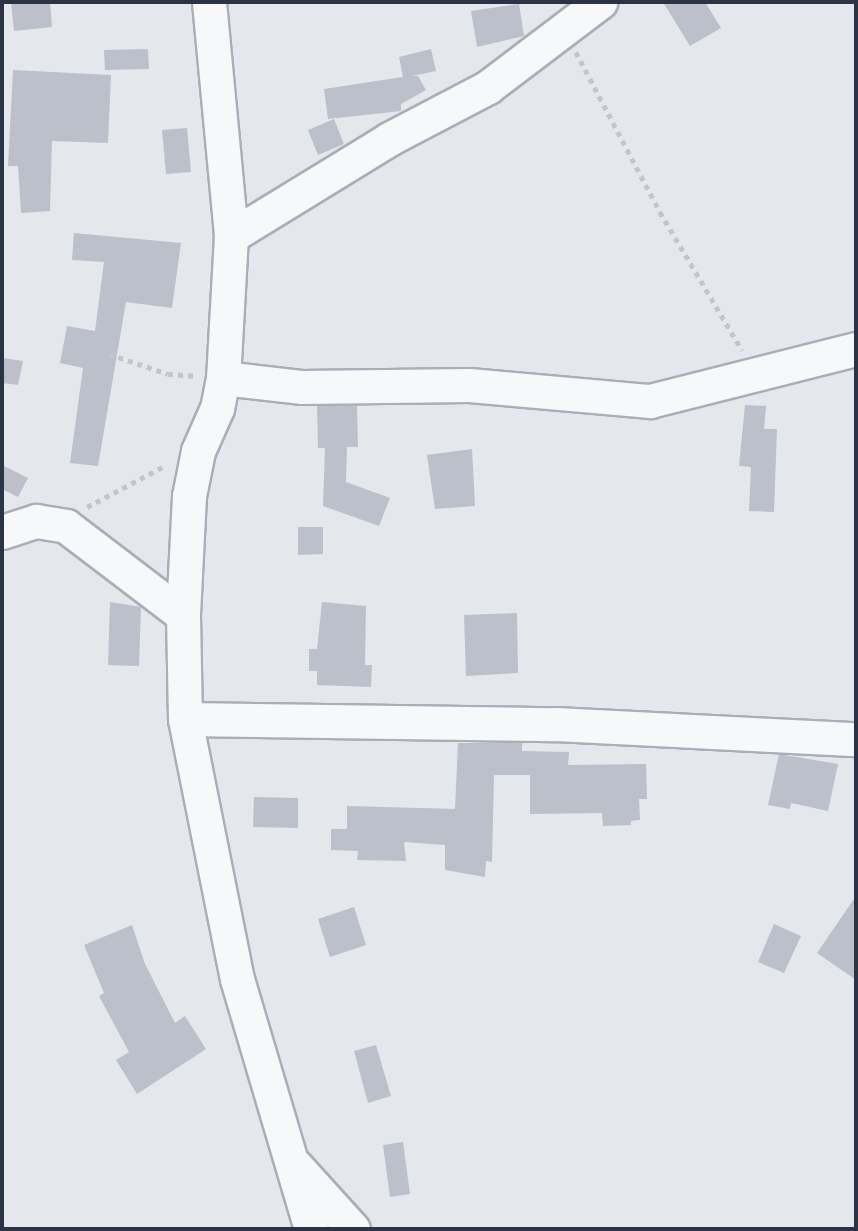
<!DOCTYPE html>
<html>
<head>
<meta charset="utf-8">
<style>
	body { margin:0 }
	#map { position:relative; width:858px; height:1231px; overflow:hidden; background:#e4e7ec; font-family:Cabin,sans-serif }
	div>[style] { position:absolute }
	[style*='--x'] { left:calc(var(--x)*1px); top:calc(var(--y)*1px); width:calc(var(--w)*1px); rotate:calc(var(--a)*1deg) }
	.building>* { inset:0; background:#bbc0ca }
	.path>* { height:4.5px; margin-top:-2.25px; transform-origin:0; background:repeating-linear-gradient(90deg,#c2c5cb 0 5px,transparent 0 10px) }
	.roads { filter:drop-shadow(2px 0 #a9aeb7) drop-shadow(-2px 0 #a9aeb7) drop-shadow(0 2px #a9aeb7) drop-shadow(0 -2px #a9aeb7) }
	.minor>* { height:33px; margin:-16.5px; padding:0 16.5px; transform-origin:16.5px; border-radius:16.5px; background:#f7f8fa }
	span { translate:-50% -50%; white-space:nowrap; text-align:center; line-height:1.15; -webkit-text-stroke:7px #f4f6f9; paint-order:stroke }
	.frame { position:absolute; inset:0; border:4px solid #2b3445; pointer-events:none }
</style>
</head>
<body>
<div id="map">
	<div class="building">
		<div style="clip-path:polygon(11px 2px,50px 2px,52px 27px,14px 31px)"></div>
		<div style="clip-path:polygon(663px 2px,705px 2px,721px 28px,690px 46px)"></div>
		<div style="clip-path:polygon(519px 4px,524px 36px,477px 47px,471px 11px)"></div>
		<div style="clip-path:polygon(148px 49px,149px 69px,105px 70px,104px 50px)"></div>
		<div style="clip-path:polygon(431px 49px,436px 71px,412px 76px,418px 76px,426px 90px,401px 104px,401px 111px,328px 119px,324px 89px,403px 77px,399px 57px)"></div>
		<div style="clip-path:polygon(13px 70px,111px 75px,108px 143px,52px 141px,50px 211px,21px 213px,18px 166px,8px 166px)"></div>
		<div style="clip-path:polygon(334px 119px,344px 144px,318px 155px,308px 130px)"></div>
		<div style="clip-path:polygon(187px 128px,191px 172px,166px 174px,162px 130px)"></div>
		<div style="clip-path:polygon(74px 233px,181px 243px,172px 308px,126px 302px,98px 466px,70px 463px,83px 368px,60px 363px,67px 326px,95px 331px,104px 262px,72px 260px)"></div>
		<div style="clip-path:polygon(2px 358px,23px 361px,18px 385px,2px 383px)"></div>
		<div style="clip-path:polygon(745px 405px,766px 406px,764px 429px,777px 429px,774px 512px,749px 511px,751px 467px,739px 466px)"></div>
		<div style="clip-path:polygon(317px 406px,357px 406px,358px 447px,347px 447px,346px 482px,390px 498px,379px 526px,323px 506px,325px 448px,318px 448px)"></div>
		<div style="clip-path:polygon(472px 449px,475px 506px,435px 509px,427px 455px)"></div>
		<div style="clip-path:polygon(2px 465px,28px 478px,18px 497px,2px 489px)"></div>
		<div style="clip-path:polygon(298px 527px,323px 527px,323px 554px,298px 555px)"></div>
		<div style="clip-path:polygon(110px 602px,141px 607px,139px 666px,108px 665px)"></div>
		<div style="clip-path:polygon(322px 602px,366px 606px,365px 665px,372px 665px,371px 687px,317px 685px,317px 671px,309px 671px,309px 649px,317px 649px)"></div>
		<div style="clip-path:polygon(517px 613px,518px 673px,466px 676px,464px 615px)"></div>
		<div style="clip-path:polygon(458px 743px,522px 743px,522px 751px,569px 752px,568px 765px,646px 764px,647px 799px,639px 799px,640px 820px,631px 821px,631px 825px,603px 826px,602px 813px,530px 814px,530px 775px,494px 775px,492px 862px,486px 861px,485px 877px,445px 870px,445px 845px,404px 842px,406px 861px,357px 860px,358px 851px,331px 850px,331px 829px,347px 829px,347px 806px,455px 809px)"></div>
		<div style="clip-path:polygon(779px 754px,838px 764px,828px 811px,791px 803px,790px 809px,768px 805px)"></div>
		<div style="clip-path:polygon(254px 797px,298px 798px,298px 828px,253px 827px)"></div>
		<div style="clip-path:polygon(856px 896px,856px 980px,817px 953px)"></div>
		<div style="clip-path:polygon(354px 907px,366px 945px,330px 957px,318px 919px)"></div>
		<div style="clip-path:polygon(774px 924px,801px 936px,784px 973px,758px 962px)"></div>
		<div style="clip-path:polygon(132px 925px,145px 964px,175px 1023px,185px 1016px,206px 1049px,137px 1094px,116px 1060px,129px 1052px,99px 996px,104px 993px,84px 945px)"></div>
		<div style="clip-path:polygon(376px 1045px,391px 1096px,368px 1103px,354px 1051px)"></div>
		<div style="clip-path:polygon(403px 1142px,410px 1194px,390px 1197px,383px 1145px)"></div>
	</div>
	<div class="path">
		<div style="--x:576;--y:52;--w:181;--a:62.3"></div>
		<div style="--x:660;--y:212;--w:161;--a:59.3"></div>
		<div style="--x:109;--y:354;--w:62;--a:18.7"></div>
		<div style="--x:168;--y:374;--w:26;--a:4"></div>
		<div style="--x:87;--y:507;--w:89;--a:-28"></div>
	</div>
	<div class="roads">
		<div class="minor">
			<div style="--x:209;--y:2;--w:235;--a:84.6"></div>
			<div style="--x:231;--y:236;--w:142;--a:93.2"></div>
			<div style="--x:223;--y:378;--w:31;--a:101"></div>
			<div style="--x:217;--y:408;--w:47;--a:113.8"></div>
			<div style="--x:198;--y:451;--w:46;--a:101.3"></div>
			<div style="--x:189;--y:496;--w:119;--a:92.9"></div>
			<div style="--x:183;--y:615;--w:104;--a:88.9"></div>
			<div style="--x:185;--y:719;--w:265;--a:78.7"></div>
			<div style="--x:237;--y:979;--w:261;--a:73.5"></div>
			<div style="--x:231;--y:236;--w:185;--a:-31.5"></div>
			<div style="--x:389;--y:139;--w:112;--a:-27.7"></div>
			<div style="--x:488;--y:87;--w:141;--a:-37.2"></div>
			<div style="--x:223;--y:378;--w:80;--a:6.5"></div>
			<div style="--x:302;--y:387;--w:167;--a:-0.7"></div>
			<div style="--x:469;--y:385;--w:182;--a:5.1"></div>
			<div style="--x:650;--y:401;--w:212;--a:-14.2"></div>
			<div style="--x:2;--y:532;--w:36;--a:-18"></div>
			<div style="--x:36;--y:521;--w:30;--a:9"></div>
			<div style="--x:66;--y:526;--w:147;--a:37.3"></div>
			<div style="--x:185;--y:719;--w:370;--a:0.8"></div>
			<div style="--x:555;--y:724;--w:301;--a:2.9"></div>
			<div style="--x:296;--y:1166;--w:85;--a:47.9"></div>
		</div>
	</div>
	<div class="frame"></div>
</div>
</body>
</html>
